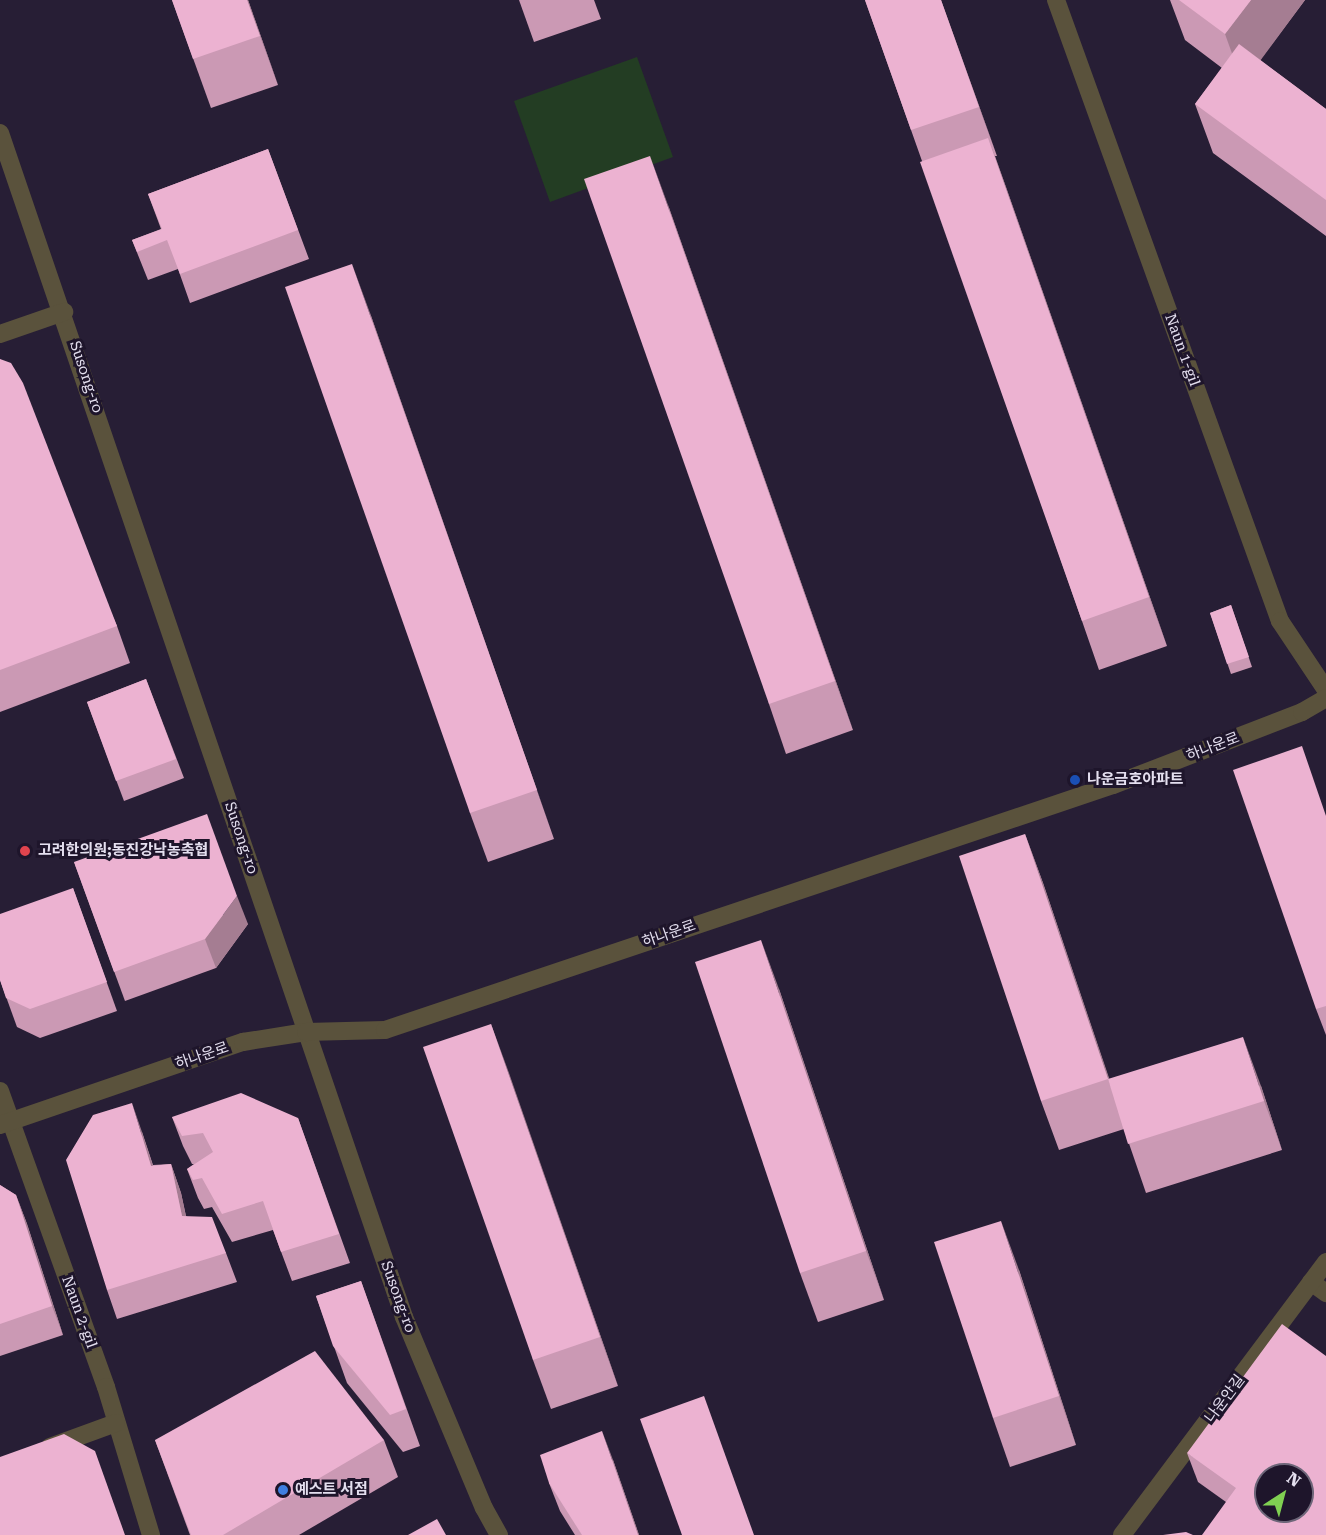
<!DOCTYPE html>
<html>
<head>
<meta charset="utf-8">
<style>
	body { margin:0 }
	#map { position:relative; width:1326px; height:1535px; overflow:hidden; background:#271e35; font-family:"Roboto Serif","Noto Sans KR",serif }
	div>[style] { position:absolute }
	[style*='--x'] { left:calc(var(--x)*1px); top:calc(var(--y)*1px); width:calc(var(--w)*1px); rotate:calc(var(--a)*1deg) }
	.green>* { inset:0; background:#233d23 }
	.minor>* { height:18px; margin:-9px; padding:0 9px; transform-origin:9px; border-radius:9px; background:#5a523c }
	.wall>* { inset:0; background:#cb99b4 }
	.shaded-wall>* { inset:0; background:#a57d92 }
	.building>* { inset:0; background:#ecb2d1 }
	.dots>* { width:16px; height:16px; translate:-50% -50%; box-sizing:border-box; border:3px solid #1e152b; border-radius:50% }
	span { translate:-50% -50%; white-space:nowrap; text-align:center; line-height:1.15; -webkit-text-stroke:6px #1e152b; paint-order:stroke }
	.street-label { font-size:15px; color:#e4dfef }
	.poi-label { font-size:15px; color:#e4dfef; font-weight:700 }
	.left { translate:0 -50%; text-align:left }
	.north { position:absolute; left:1254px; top:1463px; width:60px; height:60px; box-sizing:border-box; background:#1e152b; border:2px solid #6d6679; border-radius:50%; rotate:36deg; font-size:16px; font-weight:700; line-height:24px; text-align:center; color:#e4dfef }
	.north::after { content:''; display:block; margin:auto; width:21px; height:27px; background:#80d052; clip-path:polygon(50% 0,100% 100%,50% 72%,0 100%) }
</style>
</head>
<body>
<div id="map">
	<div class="green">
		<div style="clip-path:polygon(637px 57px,673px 157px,550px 202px,514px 101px)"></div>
	</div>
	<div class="minor">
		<div style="--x:1056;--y:0;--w:660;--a:70.17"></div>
		<div style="--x:1280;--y:621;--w:83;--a:56.3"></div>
		<div style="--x:0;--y:133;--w:1251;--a:71.16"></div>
		<div style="--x:404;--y:1317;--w:207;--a:67.3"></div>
		<div style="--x:484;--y:1508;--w:31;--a:61"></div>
		<div style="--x:0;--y:334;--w:68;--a:-19"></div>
		<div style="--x:0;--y:1091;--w:314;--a:70.3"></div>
		<div style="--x:106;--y:1387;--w:155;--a:73.1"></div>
		<div style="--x:0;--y:1125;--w:257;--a:-18.9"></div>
		<div style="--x:243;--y:1042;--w:64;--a:-9"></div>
		<div style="--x:306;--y:1032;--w:79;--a:-1.5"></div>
		<div style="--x:385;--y:1030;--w:768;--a:-18.6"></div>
		<div style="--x:1113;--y:785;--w:203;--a:-21.1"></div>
		<div style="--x:1302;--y:712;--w:28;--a:-30"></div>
		<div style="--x:1311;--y:1282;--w:19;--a:36"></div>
		<div style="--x:50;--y:1447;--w:70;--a:-20"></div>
		<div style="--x:1122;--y:1535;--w:341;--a:-53.2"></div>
	</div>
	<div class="wall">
		<div style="clip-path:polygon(172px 0,248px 0,278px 85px,211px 108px)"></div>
		<div style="clip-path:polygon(519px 0,594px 0,601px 19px,534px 42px)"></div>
		<div style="clip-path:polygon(865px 0,941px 0,997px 156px,995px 156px,1167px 646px,1099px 670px,1082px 621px,922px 161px)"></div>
		<div style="clip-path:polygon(1170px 0,1305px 0,1260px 60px,1326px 109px,1326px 236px,1213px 153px,1195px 104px,1222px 68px,1185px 40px)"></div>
		<div style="clip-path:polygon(268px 149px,309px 259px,190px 303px,178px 269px,148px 280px,132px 240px,161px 229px,148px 194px)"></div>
		<div style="clip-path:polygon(668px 205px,853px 730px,786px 754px,769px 704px)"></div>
		<div style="clip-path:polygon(370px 313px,554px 839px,488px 862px,470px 813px)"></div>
		<div style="clip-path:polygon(0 359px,117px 626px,130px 663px,0 712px)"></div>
		<div style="clip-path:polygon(1231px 605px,1252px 667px,1231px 674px,1210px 613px)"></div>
		<div style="clip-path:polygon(146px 679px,184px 778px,124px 801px,87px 702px)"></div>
		<div style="clip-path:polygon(1326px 814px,1326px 1035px,1316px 1009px)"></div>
		<div style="clip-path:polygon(1025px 834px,1043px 883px,1109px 1079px,1261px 1086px,1282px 1150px,1146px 1193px,1124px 1129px,1059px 1150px,1041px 1101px)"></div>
		<div style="clip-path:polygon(74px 862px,248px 924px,216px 968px,125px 1001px)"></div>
		<div style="clip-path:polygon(73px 888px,117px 1011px,40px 1038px,17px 1027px,0 980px)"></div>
		<div style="clip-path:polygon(779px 989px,884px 1300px,818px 1322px,800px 1273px)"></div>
		<div style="clip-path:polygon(491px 1024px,618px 1386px,551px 1409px,533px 1360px)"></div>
		<div style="clip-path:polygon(172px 1117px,298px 1118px,350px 1263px,292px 1281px,273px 1230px,232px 1242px,212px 1207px,204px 1209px,198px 1198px,187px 1169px,194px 1164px,192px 1164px,183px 1146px)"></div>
		<div style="clip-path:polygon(142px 1132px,153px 1165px,171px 1164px,181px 1193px,186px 1216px,226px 1253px,237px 1282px,117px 1319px,107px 1290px)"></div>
		<div style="clip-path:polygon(0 1185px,16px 1195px,27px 1224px,63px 1335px,0 1356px)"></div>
		<div style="clip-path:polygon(1019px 1270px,1076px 1445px,1010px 1467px,993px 1418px)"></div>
		<div style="clip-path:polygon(361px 1281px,420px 1446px,403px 1452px,347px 1383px,316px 1296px)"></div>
		<div style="clip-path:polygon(155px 1440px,384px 1440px,398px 1477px,299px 1535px,190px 1535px)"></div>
		<div style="clip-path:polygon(1187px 1453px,1326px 1535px,1226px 1502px,1198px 1482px)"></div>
		<div style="clip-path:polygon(613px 1460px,639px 1535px,575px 1535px,560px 1511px,549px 1483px)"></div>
	</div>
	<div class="shaded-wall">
		<div style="clip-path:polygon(247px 0,248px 0,278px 85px,260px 36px)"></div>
		<div style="clip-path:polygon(941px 0,997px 156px,979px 107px)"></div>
		<div style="clip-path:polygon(1251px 0,1305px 0,1243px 84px,1225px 34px)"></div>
		<div style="clip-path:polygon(988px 138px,1006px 187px,1167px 646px,1149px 597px)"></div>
		<div style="clip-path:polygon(650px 156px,668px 205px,853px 730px,835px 681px)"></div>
		<div style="clip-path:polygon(352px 264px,370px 313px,554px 839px,537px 790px)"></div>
		<div style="clip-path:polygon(1025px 834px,1043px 883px,1126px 1128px,1108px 1079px)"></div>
		<div style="clip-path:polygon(237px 896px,248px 924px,216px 968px,205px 939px)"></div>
		<div style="clip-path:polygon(761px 940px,779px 989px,884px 1300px,866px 1251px)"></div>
		<div style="clip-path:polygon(491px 1024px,509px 1073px,618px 1386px,600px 1337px)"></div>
		<div style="clip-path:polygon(1243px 1037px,1261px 1086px,1282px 1150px,1264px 1101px)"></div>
		<div style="clip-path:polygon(132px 1103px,142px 1132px,162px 1194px,151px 1166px)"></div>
		<div style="clip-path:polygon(171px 1164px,181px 1193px,192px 1245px,182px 1216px)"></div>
		<div style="clip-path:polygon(16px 1195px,27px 1224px,63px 1335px,52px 1306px)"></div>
		<div style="clip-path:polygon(1001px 1221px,1019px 1270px,1076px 1445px,1059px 1396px)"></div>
		<div style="clip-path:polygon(602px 1431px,613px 1460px,639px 1535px,638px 1535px)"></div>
	</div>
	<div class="building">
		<div style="clip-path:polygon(172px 0,247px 0,260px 36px,193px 59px)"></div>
		<div style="clip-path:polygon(865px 0,941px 0,979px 107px,911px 130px)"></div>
		<div style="clip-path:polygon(1179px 0,1251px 0,1225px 34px)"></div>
		<div style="clip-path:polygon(1239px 44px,1326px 109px,1326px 200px,1195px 104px)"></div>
		<div style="clip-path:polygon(988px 138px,1149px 597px,1082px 621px,920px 162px)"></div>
		<div style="clip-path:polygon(268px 149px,298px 230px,180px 274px,167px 240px,137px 252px,132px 240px,162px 229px,148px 194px)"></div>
		<div style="clip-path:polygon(650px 156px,835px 681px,769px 704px,584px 179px)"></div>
		<div style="clip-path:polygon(352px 264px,537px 790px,470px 813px,285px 287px)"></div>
		<div style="clip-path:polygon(0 359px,11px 363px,23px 383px,117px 626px,0 670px)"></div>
		<div style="clip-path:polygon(1231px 605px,1249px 657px,1227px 664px,1210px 613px)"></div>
		<div style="clip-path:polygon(146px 679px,176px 759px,116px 781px,87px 702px)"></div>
		<div style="clip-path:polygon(1302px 746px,1326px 816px,1326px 1006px,1316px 1009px,1233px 770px)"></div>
		<div style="clip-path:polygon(207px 814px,237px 896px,205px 939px,114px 972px,74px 862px)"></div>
		<div style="clip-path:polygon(1025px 834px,1108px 1079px,1041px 1101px,959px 856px)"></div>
		<div style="clip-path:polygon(73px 888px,107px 982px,30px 1009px,6px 998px,0 980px,0 914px)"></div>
		<div style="clip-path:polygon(761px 940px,866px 1251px,800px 1273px,695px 962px)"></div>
		<div style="clip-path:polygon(491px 1024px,600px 1337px,533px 1360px,423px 1047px)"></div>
		<div style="clip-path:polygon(1243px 1037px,1264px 1101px,1128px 1144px,1108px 1079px)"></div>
		<div style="clip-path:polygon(241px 1093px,298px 1118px,339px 1234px,281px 1252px,263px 1201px,222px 1214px,202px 1178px,193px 1180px,187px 1169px,213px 1152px,203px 1133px,182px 1136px,172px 1117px)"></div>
		<div style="clip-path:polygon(132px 1103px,151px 1166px,171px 1164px,182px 1216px,212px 1217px,226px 1253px,107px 1290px,66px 1160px,93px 1115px)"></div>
		<div style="clip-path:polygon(0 1185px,16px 1195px,52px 1306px,0 1324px)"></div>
		<div style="clip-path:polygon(1001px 1221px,1059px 1396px,993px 1418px,934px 1242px)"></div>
		<div style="clip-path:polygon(361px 1281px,406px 1409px,390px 1415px,333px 1346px,316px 1296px)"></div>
		<div style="clip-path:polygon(evenodd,1282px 1324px,1326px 1356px,1326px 1535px,1202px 1535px,1236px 1488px,1187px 1453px,1282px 1324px,1266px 1475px,1302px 1475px,1302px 1511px,1266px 1511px,1266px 1475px)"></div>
		<div style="clip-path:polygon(315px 1351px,384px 1440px,223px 1535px,191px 1535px,155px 1440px)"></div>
		<div style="clip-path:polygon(704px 1396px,754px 1535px,682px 1535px,640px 1419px)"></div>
		<div style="clip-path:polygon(602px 1431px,638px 1535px,582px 1535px,549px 1483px,540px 1455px)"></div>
		<div style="clip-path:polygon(64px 1434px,95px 1451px,125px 1535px,0 1535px,0 1457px)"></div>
		<div style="clip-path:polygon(437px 1519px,446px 1535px,408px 1535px)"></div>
		<div style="clip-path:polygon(1186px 1532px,1193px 1535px,1163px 1535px)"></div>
	</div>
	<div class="dots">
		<div style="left:1075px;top:780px;background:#1a4fb4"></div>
		<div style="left:25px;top:851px;background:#e0444e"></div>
		<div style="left:283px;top:1490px;background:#3f7fe0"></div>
	</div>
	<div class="street-label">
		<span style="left:1182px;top:350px;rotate:70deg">Naun 1-gil</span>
		<span style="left:86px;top:377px;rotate:71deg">Susong-ro</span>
		<span style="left:1213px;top:747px;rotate:-21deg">하나운로</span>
		<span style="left:241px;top:838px;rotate:71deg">Susong-ro</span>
		<span style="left:669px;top:934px;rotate:-19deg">하나운로</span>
		<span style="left:202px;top:1056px;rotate:-19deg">하나운로</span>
		<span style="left:398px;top:1297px;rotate:70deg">Susong-ro</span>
		<span style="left:79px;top:1312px;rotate:70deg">Naun 2-gil</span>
		<span style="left:1225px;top:1399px;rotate:-53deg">나운안길</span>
	</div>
	<div class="poi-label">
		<span class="left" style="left:1087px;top:780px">나운금호아파트</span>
		<span class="left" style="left:38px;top:851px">고려한의원;동진강낙농축협</span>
		<span class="left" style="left:295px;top:1490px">예스트 서점</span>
	</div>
	<div class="north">N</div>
</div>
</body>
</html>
